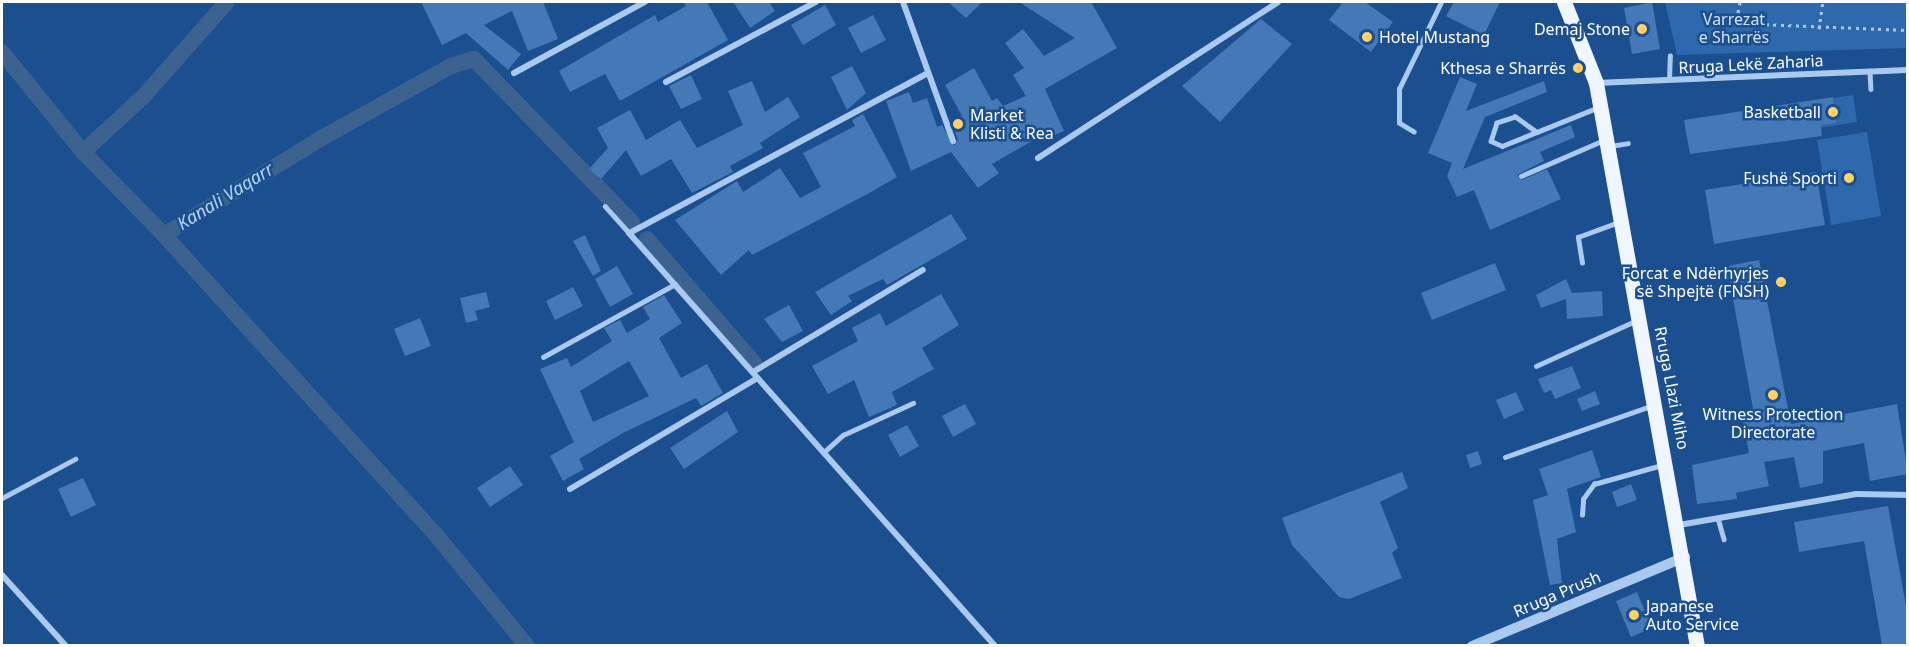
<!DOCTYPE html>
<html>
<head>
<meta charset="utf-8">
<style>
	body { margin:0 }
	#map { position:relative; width:1909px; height:647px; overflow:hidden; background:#1b4f8f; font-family:"Noto Sans",sans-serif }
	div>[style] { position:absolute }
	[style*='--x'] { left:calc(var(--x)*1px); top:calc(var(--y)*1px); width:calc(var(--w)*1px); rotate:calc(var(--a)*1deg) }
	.green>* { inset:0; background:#2e69ad }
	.canal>* { height:16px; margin:-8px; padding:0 8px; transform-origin:8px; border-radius:8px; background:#3c6290 }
	.building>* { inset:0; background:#4478b7 }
	.path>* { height:3px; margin-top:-1.5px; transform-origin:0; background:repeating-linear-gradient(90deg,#a9c9ee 0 3px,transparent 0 7.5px) }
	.service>* { height:4.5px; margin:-2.25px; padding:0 2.25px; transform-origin:2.25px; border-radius:2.25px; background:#a9c9ee }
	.minor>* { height:6px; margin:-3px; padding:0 3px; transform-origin:3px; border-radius:3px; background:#a9c9ee }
	.tertiary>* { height:10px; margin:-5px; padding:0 5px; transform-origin:5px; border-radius:5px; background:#a9c9ee }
	.primary>* { height:15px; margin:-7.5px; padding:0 7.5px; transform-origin:7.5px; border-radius:7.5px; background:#f0f6ff }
	.dots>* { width:16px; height:16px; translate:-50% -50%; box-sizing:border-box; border:3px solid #1b4f8f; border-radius:50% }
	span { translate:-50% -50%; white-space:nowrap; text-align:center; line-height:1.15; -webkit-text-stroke:5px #1b4f8f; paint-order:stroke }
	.park-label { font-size:16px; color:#cfe3fa }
	.poi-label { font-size:16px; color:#fff }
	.right { translate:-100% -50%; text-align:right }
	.left { translate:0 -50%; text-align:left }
	.street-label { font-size:16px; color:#fff }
	.water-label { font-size:18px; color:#b5d3f5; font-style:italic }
	.frame { position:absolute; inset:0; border:3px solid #fff; pointer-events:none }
</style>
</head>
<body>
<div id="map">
	<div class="green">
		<div style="clip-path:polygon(1665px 2px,1907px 2px,1907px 48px,1677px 55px)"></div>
		<div style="clip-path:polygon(1853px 95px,1857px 122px,1813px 129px,1809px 102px)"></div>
		<div style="clip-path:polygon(1867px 132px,1881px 216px,1831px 225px,1817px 140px)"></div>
	</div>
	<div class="canal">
		<div style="--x:2;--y:52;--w:129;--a:51"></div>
		<div style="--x:83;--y:152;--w:116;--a:45.7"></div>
		<div style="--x:83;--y:152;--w:80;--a:-42.5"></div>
		<div style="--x:142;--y:98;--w:128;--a:-48.5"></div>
		<div style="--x:647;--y:239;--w:165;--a:49.2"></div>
		<div style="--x:527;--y:646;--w:144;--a:-129.3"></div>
		<div style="--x:436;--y:535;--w:405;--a:-132.2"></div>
		<div style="--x:164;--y:235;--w:183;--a:-31.6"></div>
		<div style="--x:320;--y:139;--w:150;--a:-29.1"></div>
		<div style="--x:451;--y:66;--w:24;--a:-17"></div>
		<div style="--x:474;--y:59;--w:227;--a:45.9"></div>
	</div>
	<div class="building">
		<div style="clip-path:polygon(421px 2px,543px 2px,558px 39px,528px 51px,512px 11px,484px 25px,521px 54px,508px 70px,466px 33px,442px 45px)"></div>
		<div style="clip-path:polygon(683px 2px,707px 2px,728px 40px,620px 101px,605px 74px,570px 92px,559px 71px,655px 15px,658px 22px,686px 6px)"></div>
		<div style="clip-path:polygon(733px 2px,769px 2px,775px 11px,750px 28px)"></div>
		<div style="clip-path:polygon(948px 2px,982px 2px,966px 18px)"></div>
		<div style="clip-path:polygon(1019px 2px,1091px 2px,1117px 48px,1045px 89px,1064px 131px,1041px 141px,1039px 137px,992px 164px,999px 173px,978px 188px,951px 152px,911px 171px,886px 101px,909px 92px,913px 103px,927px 98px,937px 127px,942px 125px,954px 146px,958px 140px,951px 121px,962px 116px,945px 85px,974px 68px,992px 101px,997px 98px,1003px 106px,1026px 96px,1013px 75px,1024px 68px,1005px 43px,1023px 29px,1044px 56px,1075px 38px)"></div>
		<div style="clip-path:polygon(1343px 2px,1365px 2px,1393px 22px,1371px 52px,1329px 20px)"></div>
		<div style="clip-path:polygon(1454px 2px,1500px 2px,1484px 35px,1446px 16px)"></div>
		<div style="clip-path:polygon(1652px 2px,1660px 49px,1632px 54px,1624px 8px)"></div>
		<div style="clip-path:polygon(825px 5px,836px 25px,803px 45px,791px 25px)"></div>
		<div style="clip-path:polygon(873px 15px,886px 40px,861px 53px,848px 28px)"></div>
		<div style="clip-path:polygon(1261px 19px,1292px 44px,1220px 122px,1182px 86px)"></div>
		<div style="clip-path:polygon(852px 66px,866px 93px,847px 110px,831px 77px)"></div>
		<div style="clip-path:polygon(691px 75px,702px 99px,681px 109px,669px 86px)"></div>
		<div style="clip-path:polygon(1460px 77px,1477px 84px,1466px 111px,1544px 81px,1547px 92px,1485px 117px,1463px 169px,1571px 125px,1575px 137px,1540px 152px,1544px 161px,1517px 175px,1522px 180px,1547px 169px,1561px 199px,1490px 230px,1474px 190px,1457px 197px,1447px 176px,1452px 163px,1428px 153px)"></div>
		<div style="clip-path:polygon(752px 81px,765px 112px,788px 97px,800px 117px,760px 143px,763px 148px,730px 166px,733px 172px,692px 193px,671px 159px,641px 176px,626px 150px,601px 179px,589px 169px,608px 148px,597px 128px,630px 110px,646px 140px,680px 120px,697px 148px,743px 125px,728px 91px)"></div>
		<div style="clip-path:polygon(1833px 97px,1836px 123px,1821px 125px,1822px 136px,1690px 154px,1684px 120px)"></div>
		<div style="clip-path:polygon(863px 114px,897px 177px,871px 192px,752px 255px,749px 250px,721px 275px,675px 220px,737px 181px,743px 192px,780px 168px,800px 198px,821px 187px,803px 153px,855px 126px,852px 120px)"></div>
		<div style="clip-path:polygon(1816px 172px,1825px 225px,1714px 244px,1705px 190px)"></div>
		<div style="clip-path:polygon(951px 214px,967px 239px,887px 285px,883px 279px,848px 296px,852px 301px,831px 315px,815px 292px)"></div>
		<div style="clip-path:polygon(585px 235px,601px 271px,593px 276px,573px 241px)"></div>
		<div style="clip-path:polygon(1759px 260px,1791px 424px,1897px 404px,1908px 474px,1870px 481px,1864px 443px,1823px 451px,1823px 483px,1800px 488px,1794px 457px,1764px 462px,1769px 486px,1736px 493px,1737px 499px,1697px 504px,1692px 465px,1749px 453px,1742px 416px,1754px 414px,1727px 266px)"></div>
		<div style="clip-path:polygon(1495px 263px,1506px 290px,1432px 320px,1421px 293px)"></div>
		<div style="clip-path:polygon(617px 266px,633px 294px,610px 307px,595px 279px)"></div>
		<div style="clip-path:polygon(1566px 279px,1572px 293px,1602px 291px,1603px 316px,1567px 319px,1566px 299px,1541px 308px,1536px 295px)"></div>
		<div style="clip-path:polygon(573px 287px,583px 306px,555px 320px,546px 301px)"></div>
		<div style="clip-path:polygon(486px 292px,490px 307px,475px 311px,478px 320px,466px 323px,460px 298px)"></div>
		<div style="clip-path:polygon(941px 294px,959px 325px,922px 348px,934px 369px,892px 392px,897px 405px,869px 417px,854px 380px,828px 394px,812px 366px,858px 341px,852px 328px,880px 313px,886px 326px)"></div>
		<div style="clip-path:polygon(evenodd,664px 295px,682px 323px,659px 338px,681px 378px,707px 364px,723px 393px,701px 406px,696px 398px,623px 433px,579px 459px,584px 469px,563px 481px,550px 456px,574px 442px,540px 369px,567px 358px,571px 367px,612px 341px,604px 328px,620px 320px,627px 333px,650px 319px,643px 307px,664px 295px,629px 361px,649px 396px,593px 422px,580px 391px,629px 361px)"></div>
		<div style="clip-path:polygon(789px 305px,803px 331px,782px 342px,764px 319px)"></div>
		<div style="clip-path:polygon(420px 318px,431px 346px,405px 356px,394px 329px)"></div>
		<div style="clip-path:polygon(1572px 366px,1581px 388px,1555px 399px,1551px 390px,1544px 393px,1538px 379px)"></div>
		<div style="clip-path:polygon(1595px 391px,1600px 404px,1582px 411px,1577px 399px)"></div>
		<div style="clip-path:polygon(1516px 392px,1524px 410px,1504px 419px,1496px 400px)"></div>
		<div style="clip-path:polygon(965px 404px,976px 424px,953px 437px,942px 416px)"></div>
		<div style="clip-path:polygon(727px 411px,738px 432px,684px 469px,670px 448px)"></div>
		<div style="clip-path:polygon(907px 425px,919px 446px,900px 457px,888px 435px)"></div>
		<div style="clip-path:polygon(1592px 450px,1601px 477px,1567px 489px,1576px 532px,1557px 539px,1562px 583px,1550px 585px,1533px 500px,1548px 495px,1539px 469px)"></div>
		<div style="clip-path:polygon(1478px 451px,1482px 464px,1470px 468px,1466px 455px)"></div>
		<div style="clip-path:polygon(510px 466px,523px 485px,490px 507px,477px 488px)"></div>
		<div style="clip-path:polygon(1402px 472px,1408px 488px,1380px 502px,1398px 548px,1392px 553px,1402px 578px,1349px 599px,1339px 597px,1292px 545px,1282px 518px)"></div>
		<div style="clip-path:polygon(83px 478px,96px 505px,71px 517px,58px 489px)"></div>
		<div style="clip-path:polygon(1631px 484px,1637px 500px,1617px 507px,1612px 492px)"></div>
		<div style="clip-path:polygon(1888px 506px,1908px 617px,1908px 645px,1882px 645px,1864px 541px,1799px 552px,1794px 522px)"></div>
		<div style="clip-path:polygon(1637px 592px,1652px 628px,1631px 637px,1616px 601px)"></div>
	</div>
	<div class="path">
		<div style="--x:1740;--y:2;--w:21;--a:101"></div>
		<div style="--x:1736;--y:23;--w:172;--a:2.3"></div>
		<div style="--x:1819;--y:29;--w:27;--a:-82"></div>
	</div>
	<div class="service">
		<div style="--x:1870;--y:72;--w:17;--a:87"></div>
		<div style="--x:1669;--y:80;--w:24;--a:-88"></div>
		<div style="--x:1414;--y:132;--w:17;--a:-149"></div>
		<div style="--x:1399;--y:123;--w:34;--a:-90"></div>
		<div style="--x:1399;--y:89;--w:97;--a:-64.2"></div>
		<div style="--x:1536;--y:132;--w:26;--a:-144"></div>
		<div style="--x:1515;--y:117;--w:19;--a:162"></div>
		<div style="--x:1497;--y:123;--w:19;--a:108"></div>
		<div style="--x:1491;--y:141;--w:12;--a:24"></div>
		<div style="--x:1502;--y:146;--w:105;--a:-21.9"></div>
		<div style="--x:1610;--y:146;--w:18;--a:-9"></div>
		<div style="--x:1521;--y:176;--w:90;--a:-23.4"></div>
		<div style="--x:605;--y:206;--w:36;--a:48"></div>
		<div style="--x:1582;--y:263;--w:26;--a:-99"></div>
		<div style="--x:1578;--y:237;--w:44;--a:-20.1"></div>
		<div style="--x:1634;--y:274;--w:18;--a:-9"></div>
		<div style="--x:543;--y:357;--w:151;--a:-28.9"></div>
		<div style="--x:1536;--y:366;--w:109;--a:-24.4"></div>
		<div style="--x:824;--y:452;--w:25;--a:-42"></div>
		<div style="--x:843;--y:435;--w:77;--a:-24.6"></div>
		<div style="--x:1505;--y:457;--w:155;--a:-19.3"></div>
		<div style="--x:2;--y:498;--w:83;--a:-28.1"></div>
		<div style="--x:1582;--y:515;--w:16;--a:-86"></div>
		<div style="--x:1583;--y:499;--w:19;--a:-54"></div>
		<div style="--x:1594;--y:484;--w:71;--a:-15.6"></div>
		<div style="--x:1718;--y:518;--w:22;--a:74"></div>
	</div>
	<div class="minor">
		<div style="--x:903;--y:2;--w:148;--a:70.2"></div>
		<div style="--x:514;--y:73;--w:149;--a:-28.5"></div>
		<div style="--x:928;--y:73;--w:339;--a:151.8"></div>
		<div style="--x:629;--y:233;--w:552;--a:48.45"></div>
		<div style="--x:666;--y:82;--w:170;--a:-28.1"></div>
		<div style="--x:1596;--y:83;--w:312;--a:-2.4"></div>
		<div style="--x:1038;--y:158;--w:286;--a:-33"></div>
		<div style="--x:753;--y:372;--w:198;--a:-31"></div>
		<div style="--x:570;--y:489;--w:218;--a:-30.6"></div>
		<div style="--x:1679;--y:525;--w:180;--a:-9.9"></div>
		<div style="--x:1856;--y:494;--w:52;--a:1.1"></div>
		<div style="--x:2;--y:575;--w:96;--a:48"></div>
	</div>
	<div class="tertiary">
		<div style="--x:1472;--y:646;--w:231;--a:-22.7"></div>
	</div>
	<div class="primary">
		<div style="--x:1564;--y:2;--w:87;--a:68.4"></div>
		<div style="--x:1596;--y:83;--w:572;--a:79.83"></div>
	</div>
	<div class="dots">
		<div style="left:1642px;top:29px;background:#ffd166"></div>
		<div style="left:1367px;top:37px;background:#ffd166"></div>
		<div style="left:1578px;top:68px;background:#ffd166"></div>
		<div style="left:1833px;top:112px;background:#ffd166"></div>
		<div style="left:958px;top:124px;background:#ffd166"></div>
		<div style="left:1849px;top:178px;background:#ffd166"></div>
		<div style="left:1781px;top:282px;background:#ffd166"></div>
		<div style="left:1773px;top:395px;background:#ffd166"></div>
		<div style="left:1634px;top:615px;background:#ffd166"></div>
	</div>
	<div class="park-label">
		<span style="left:1734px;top:28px">Varrezat<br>e Sharrës</span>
	</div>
	<div class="poi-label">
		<span class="right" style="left:1630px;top:29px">Demaj Stone</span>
		<span class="left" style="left:1379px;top:37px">Hotel Mustang</span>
		<span class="right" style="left:1566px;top:68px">Kthesa e Sharrës</span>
		<span class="right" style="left:1821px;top:112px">Basketball</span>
		<span class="left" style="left:970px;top:124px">Market<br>Klisti &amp; Rea</span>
		<span class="right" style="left:1837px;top:178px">Fushë Sporti</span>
		<span class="right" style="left:1769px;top:282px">Forcat e Ndërhyrjes<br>së Shpejtë (FNSH)</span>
		<span style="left:1773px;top:423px">Witness Protection<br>Directorate</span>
		<span class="left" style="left:1646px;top:615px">Japanese<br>Auto Service</span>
	</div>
	<div class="street-label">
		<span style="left:1751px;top:64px;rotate:-3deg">Rruga Lekë Zaharia</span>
		<span style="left:1672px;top:388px;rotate:79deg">Rruga Llazi Miho</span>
		<span style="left:1557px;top:594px;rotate:-23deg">Rruga Prush</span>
	</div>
	<div class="water-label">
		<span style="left:225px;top:196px;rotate:-32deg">Kanali Vaqarr</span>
	</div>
	<div class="frame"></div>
</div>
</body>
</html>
